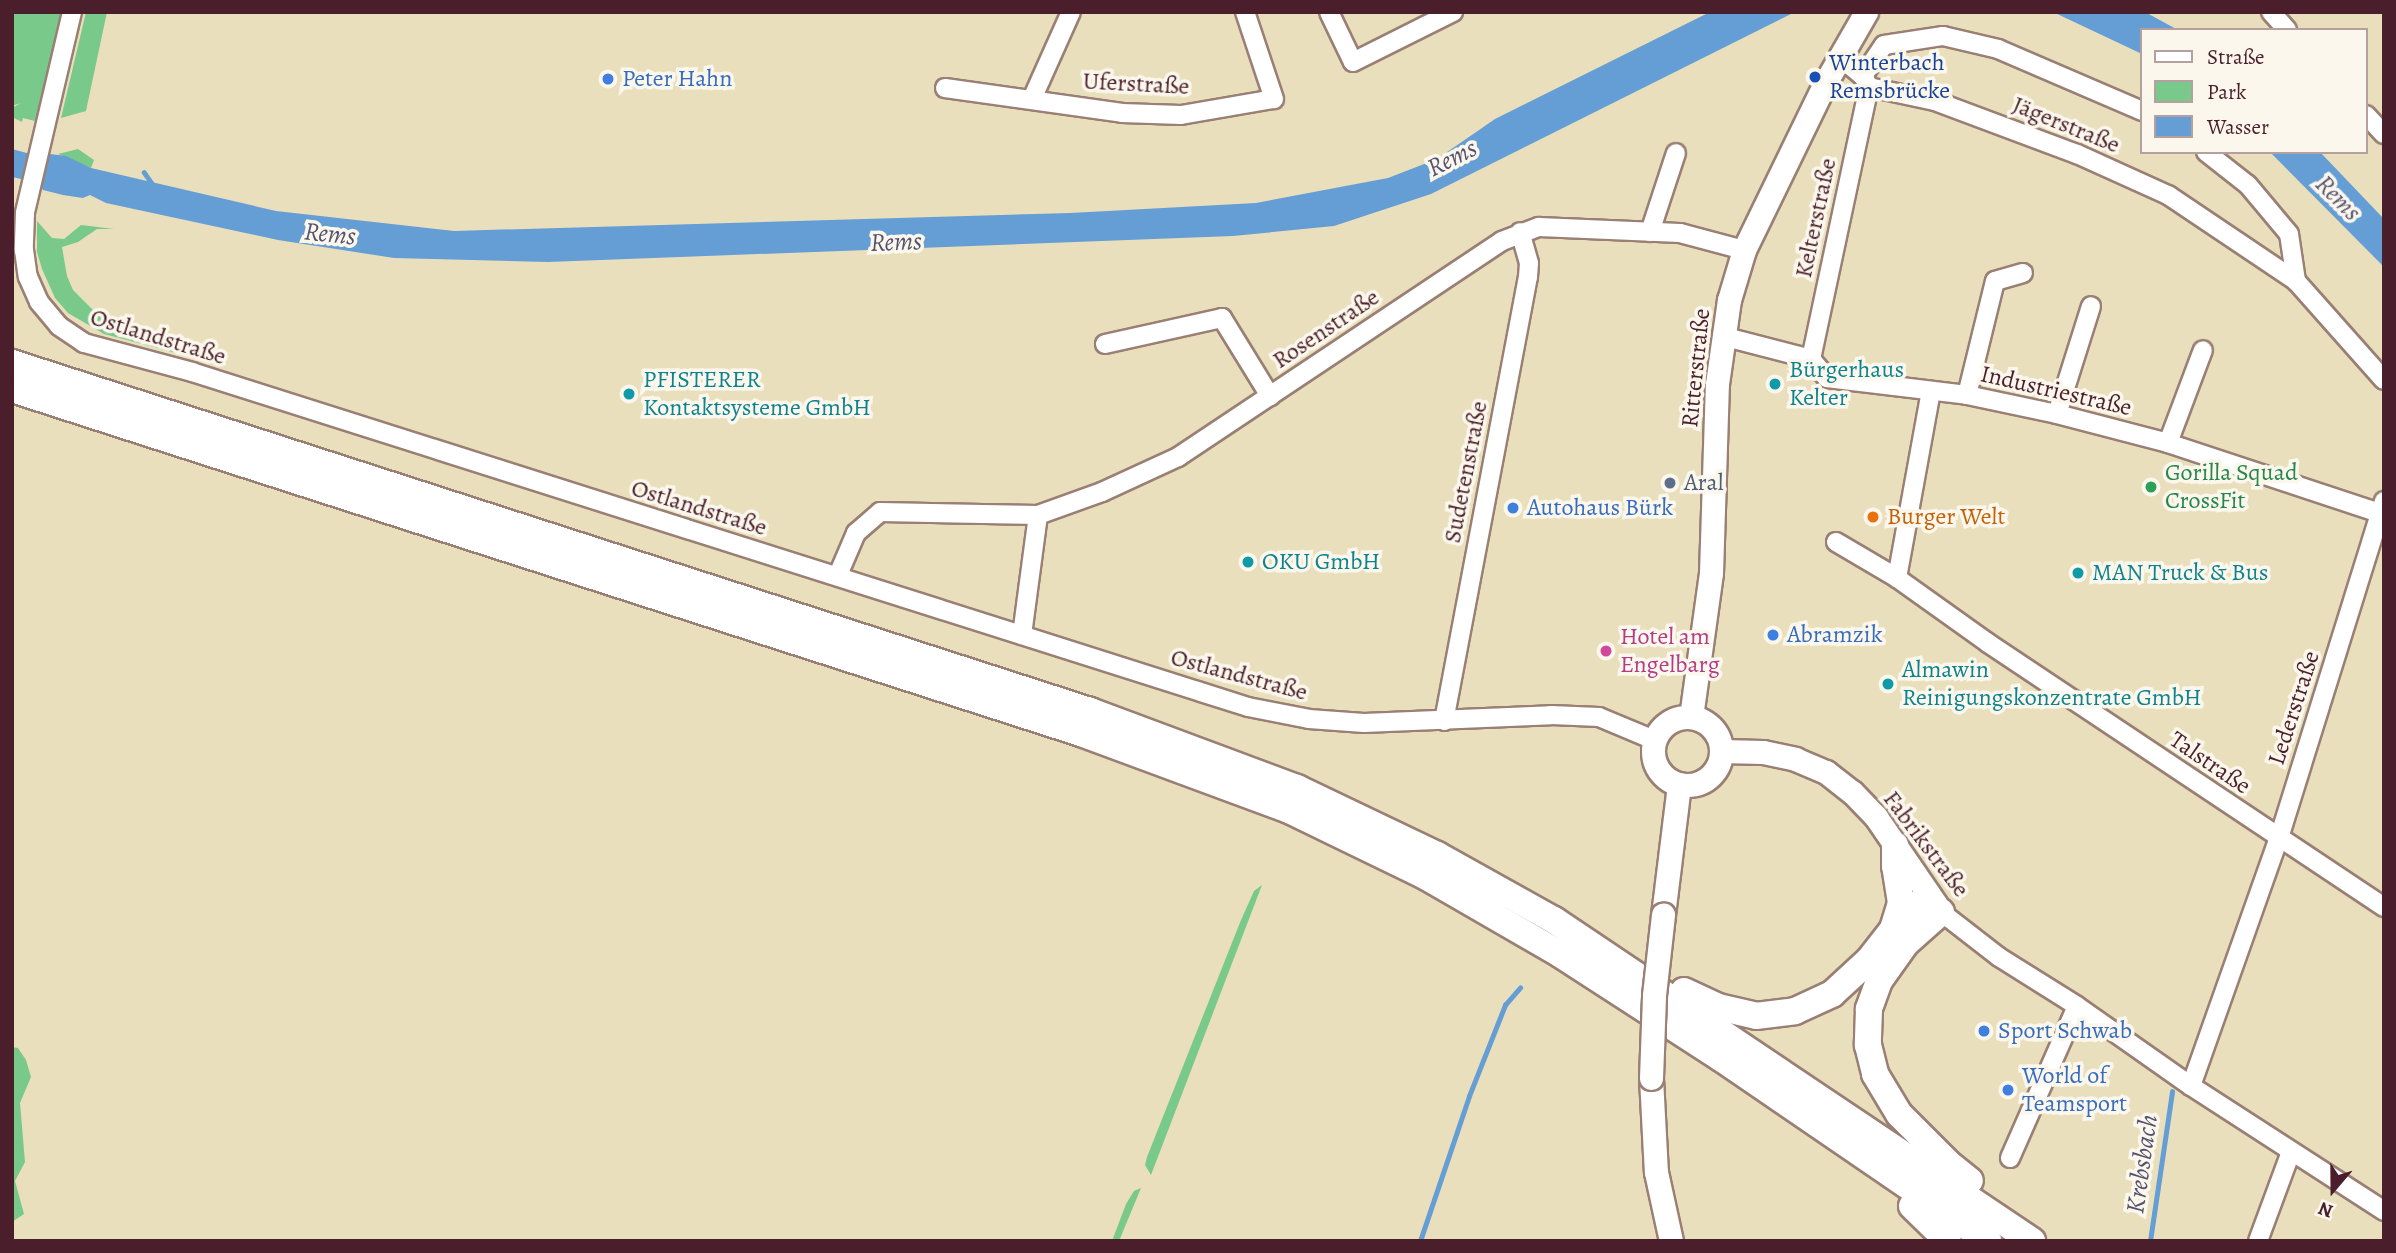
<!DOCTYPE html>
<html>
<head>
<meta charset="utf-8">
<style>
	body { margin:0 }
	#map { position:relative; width:2396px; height:1253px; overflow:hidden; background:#e9dfbc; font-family:Alegreya,serif }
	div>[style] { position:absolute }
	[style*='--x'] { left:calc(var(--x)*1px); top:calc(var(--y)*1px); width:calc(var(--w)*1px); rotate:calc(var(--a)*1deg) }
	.green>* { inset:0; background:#79c98a }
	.water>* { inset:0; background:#659ed4 }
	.stream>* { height:4.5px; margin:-2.25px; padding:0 2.25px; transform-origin:2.25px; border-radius:2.25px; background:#659ed4 }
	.roads { filter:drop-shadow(2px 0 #9a7f74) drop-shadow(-2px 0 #9a7f74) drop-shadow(0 2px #9a7f74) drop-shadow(0 -2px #9a7f74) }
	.minor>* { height:18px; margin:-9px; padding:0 9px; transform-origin:9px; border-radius:9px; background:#fff }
	.major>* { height:23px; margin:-11.5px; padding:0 11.5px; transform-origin:11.5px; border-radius:11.5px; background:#fff }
	.major>.ring { margin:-11.5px; padding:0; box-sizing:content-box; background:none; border:23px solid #fff; border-radius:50% }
	.highway>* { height:26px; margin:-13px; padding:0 13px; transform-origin:13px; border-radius:13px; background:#fff }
	.bridges { filter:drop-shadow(2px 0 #9a7f74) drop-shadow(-2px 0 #9a7f74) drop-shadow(0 2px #9a7f74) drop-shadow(0 -2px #9a7f74) }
	.major-bridge>* { height:23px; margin:-11.5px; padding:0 11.5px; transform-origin:11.5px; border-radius:11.5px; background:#fff }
	.dots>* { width:19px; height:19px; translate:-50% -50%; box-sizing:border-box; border:4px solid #fbf7ec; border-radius:50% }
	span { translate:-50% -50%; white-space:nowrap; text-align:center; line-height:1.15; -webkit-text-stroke:7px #fbf7ec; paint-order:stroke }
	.transit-label { font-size:24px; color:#164399 }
	.left { translate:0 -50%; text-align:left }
	.shop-label { font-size:24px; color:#366cbe }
	.street-label { font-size:24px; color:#4a1f2b }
	.culture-label { font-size:24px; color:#0d838f }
	.leisure-label { font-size:24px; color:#27864d }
	.service-label { font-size:24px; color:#4e5e75 }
	.food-label { font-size:24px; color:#c56008 }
	.hotel-label { font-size:24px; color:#b23c85 }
	.water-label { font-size:26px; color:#55526f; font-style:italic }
	.frame { position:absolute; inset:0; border:14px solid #4a1f2b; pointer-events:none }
	.legend { position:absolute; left:2140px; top:28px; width:228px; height:126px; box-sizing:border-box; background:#fbf7ec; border:2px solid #b4a19f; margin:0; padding:9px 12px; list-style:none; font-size:21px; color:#4a1f2b }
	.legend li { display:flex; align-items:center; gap:14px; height:35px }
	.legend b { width:35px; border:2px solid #b4a19f }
	.north { position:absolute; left:2298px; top:1155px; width:70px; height:70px; -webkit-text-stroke:5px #fbf7ec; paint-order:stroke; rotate:200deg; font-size:19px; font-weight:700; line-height:28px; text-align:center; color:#4a1f2b }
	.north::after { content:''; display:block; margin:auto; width:24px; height:32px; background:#4a1f2b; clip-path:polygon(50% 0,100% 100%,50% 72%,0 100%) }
</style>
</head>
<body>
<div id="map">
	<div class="green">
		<div style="clip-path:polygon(12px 12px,64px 12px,35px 121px,23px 118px,22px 122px,12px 117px,12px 108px,21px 103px,12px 106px)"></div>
		<div style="clip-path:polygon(86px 12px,107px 12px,86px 111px,61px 118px)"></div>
		<div style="clip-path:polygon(78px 149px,94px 160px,91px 168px,58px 154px)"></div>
		<div style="clip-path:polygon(37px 221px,52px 238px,64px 239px,81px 225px,114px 229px,97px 229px,78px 242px,62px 247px,67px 276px,73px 290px,93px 310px,108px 319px,178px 340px,183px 344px,180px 354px,104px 334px,68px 313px,55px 298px,42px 269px,37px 252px)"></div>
		<div style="clip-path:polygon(1262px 885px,1151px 1175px,1145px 1165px,1147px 1157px,1241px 920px,1254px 891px)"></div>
		<div style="clip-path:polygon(12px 1047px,18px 1048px,26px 1060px,31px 1077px,20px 1103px,25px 1162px,15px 1181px,24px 1214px,12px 1222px)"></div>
		<div style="clip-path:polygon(1141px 1188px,1119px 1241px,1112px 1241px,1126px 1204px,1134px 1191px)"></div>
	</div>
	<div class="water">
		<div style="clip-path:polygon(1710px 12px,1795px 12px,1431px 194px,1334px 226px,1233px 236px,548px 262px,394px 258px,278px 240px,106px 203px,90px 195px,83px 198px,63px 195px,43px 190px,39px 183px,12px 177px,12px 149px,45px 158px,50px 154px,66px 156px,91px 168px,276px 211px,454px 231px,1070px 213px,1256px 203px,1388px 178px,1437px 159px,1495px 119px)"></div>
		<div style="clip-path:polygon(2053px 12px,2145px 12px,2178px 30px,2142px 30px,2142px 54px)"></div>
		<div style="clip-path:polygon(2270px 152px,2320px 152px,2384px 219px,2384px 267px)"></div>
	</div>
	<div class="stream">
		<div style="--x:144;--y:172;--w:16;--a:55"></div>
		<div style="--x:1420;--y:1241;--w:153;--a:-71.3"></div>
		<div style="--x:1469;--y:1096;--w:98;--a:-68.4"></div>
		<div style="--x:1505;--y:1005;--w:23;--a:-49"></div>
		<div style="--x:2150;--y:1241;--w:151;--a:-81.6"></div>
	</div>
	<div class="roads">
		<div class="minor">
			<div style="--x:72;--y:12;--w:206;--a:103.2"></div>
			<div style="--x:25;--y:213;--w:37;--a:92"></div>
			<div style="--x:24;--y:250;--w:27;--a:82"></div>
			<div style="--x:28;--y:277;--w:27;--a:66"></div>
			<div style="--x:39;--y:302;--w:31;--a:50"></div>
			<div style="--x:59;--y:326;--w:30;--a:34"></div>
			<div style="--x:84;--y:343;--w:112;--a:15"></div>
			<div style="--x:192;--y:372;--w:1108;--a:17.6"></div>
			<div style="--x:1248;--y:707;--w:62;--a:11.1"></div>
			<div style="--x:1309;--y:719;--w:55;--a:4.2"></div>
			<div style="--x:1364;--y:723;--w:187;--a:-2.4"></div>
			<div style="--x:1551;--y:715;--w:48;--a:2.4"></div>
			<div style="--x:1599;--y:717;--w:60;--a:22.7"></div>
			<div style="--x:1329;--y:12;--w:55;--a:64.4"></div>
			<div style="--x:1353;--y:62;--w:112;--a:-26.6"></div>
			<div style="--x:2271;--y:12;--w:24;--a:48"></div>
			<div style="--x:1840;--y:57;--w:30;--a:40"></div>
			<div style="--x:1863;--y:76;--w:13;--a:61"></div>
			<div style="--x:1869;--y:87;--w:67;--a:12"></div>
			<div style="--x:1935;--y:101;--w:152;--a:20.5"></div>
			<div style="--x:2077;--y:154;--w:100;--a:24.3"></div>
			<div style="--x:2168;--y:195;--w:154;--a:33.9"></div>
			<div style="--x:2296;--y:281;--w:132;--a:48.4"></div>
			<div style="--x:1863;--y:76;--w:37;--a:-56"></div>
			<div style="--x:1884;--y:45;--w:60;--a:-8.7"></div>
			<div style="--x:1943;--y:36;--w:57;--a:13.3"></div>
			<div style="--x:1998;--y:49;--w:157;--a:23.3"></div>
			<div style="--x:945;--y:88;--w:179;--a:8"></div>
			<div style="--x:1122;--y:113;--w:59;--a:1.9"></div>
			<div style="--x:1181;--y:115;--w:94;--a:-9.8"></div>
			<div style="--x:1274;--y:99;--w:92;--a:-108.4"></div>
			<div style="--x:1032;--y:99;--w:95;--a:-65.9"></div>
			<div style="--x:2366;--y:115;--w:26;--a:47"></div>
			<div style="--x:2206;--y:152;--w:53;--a:38.2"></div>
			<div style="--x:2248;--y:185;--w:64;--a:50.1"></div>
			<div style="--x:2289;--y:234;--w:48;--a:81.5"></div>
			<div style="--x:1650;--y:232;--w:83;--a:-71.8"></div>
			<div style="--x:1722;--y:336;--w:92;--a:14.5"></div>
			<div style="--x:1811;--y:359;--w:25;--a:50"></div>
			<div style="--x:1827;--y:378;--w:141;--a:6.9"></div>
			<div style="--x:1967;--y:395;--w:92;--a:11.9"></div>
			<div style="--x:2057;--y:414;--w:115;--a:14.6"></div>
			<div style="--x:2168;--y:443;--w:223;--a:18.3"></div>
			<div style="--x:1105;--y:344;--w:120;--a:-12.5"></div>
			<div style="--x:1222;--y:318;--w:92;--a:58.4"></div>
			<div style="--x:1811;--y:359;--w:278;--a:-78"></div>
			<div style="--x:1967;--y:395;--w:117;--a:-76.2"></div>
			<div style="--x:1995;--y:281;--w:29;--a:-16"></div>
			<div style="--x:2057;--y:414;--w:113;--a:-72.5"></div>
			<div style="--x:2168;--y:443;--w:99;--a:-69.4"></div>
			<div style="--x:1836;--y:542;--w:71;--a:30.5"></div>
			<div style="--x:1897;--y:578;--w:112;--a:35.5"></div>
			<div style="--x:1988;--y:643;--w:476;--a:33.7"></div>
			<div style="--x:838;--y:575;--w:46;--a:-66.8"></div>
			<div style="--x:856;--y:533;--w:32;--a:-41"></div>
			<div style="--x:880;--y:512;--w:158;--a:1.1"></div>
			<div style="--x:1897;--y:578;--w:190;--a:-79.7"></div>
			<div style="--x:1022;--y:635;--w:121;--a:-82.4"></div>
			<div style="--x:1038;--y:515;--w:68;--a:-19.8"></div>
			<div style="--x:1102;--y:492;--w:84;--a:-24.7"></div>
			<div style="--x:1178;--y:457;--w:389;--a:-33.7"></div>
			<div style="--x:1502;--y:241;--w:40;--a:-21"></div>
			<div style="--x:1539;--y:227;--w:141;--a:2.4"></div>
			<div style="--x:1680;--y:233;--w:66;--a:14.9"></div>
			<div style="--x:1444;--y:721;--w:452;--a:-79.3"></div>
			<div style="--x:1528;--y:277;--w:14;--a:-86"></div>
			<div style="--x:1529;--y:263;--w:32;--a:-106"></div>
			<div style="--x:1941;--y:912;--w:73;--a:37.8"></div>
			<div style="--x:1999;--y:957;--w:92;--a:32.1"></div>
			<div style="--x:2077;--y:1006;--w:139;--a:35.1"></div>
			<div style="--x:2191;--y:1086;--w:230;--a:32.9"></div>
			<div style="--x:2191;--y:1086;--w:263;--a:-70.5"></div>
			<div style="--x:2279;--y:838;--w:353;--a:-72.7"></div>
			<div style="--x:2010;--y:1158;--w:166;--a:-66.2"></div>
			<div style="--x:2258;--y:1241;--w:95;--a:-69.7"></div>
		</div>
		<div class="major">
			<div style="--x:1691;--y:717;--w:145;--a:-82.1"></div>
			<div style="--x:1711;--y:573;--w:189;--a:-88.2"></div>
			<div style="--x:1717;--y:384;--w:85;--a:-81.9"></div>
			<div style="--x:1729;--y:300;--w:52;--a:-73.3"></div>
			<div style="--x:1744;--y:250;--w:183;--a:-64.1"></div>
			<div style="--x:1824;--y:85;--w:84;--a:-60.1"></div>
			<div class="ring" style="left:1653px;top:717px;width:45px;height:45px"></div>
			<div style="--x:1721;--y:751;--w:42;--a:1.4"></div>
			<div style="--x:1763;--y:752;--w:33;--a:12"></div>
			<div style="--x:1795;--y:759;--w:34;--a:23"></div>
			<div style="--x:1826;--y:772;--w:33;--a:38"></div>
			<div style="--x:1852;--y:792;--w:35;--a:46"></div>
			<div style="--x:1876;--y:817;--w:112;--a:55.6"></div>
			<div style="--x:1663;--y:915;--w:132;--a:-83"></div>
			<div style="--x:1651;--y:1078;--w:94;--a:87"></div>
			<div style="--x:1656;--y:1172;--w:71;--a:77.7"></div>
		</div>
		<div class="highway">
			<div style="--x:12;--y:363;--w:1133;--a:17.89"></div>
			<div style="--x:1090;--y:711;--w:221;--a:20.4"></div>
			<div style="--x:1297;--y:788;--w:155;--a:25.6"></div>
			<div style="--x:1437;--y:855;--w:134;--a:29.1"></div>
			<div style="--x:1554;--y:920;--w:576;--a:33.88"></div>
			<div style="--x:12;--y:389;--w:1123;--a:17.84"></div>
			<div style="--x:1081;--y:733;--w:222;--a:20.3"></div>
			<div style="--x:1289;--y:810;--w:151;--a:25.9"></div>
			<div style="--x:1425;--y:876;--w:156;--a:30"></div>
			<div style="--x:1560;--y:954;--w:192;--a:32.9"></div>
			<div style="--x:1721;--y:1058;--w:324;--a:34.4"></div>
			<div style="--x:1941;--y:912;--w:47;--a:138.5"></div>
			<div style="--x:1906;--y:943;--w:47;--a:125.4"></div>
			<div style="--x:1879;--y:981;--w:30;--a:110"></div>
			<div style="--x:1869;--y:1009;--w:36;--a:92"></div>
			<div style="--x:1868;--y:1045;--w:30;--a:76"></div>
			<div style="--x:1875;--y:1074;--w:47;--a:59"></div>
			<div style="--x:1899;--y:1114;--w:69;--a:45"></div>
			<div style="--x:1948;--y:1163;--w:28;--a:39"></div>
			<div style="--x:1894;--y:928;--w:47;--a:-44.1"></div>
			<div style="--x:1684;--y:991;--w:38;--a:25"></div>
			<div style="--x:1718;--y:1007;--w:39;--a:13"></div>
			<div style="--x:1756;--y:1016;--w:39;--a:-7"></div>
			<div style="--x:1795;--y:1011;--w:41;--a:-24.7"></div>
			<div style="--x:1832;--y:994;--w:50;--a:-42.6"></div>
			<div style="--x:1869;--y:960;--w:39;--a:-52"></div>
			<div style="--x:1893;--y:929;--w:27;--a:-73"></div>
			<div style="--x:1901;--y:903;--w:37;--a:-99"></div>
			<div style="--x:1895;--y:866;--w:21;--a:-90"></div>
			<div style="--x:1912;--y:1206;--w:50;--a:44.2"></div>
		</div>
	</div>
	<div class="bridges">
		<div class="major-bridge">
			<div style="--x:1651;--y:1078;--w:83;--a:-87.9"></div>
			<div style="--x:1654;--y:995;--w:81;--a:-83.6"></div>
		</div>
	</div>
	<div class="dots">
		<div style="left:1815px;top:77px;background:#1a4fb4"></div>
		<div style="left:608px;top:79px;background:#3f7fe0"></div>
		<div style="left:1775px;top:384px;background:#0f9aa8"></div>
		<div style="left:629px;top:394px;background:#0f9aa8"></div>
		<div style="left:1670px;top:483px;background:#5c6f8a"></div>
		<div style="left:2151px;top:487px;background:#2e9e5b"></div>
		<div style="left:1513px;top:508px;background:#3f7fe0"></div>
		<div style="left:1873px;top:517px;background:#e8710a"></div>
		<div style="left:1248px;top:562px;background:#0f9aa8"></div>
		<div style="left:2078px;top:573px;background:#0f9aa8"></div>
		<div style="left:1773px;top:635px;background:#3f7fe0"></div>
		<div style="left:1606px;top:651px;background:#d1479c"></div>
		<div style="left:1888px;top:684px;background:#0f9aa8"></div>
		<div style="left:1984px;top:1031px;background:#3f7fe0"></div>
		<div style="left:2008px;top:1090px;background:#3f7fe0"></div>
	</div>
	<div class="transit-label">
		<span class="left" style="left:1829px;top:77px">Winterbach<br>Remsbrücke</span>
	</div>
	<div class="shop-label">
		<span class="left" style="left:622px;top:79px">Peter Hahn</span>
		<span class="left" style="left:1527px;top:508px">Autohaus Bürk</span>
		<span class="left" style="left:1787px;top:635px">Abramzik</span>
		<span class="left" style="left:1998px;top:1031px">Sport Schwab</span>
		<span class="left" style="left:2022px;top:1090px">World of<br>Teamsport</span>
	</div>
	<div class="street-label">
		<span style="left:1136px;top:84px;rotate:3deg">Uferstraße</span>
		<span style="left:2066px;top:125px;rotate:22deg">Jägerstraße</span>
		<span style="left:1816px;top:218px;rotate:-78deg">Kelterstraße</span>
		<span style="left:1326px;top:329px;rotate:-34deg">Rosenstraße</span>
		<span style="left:158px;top:337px;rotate:17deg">Ostlandstraße</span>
		<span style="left:1696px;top:368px;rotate:-84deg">Ritterstraße</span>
		<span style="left:2056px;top:391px;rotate:13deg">Industriestraße</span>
		<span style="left:1466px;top:472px;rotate:-79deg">Sudetenstraße</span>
		<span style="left:699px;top:508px;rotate:17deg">Ostlandstraße</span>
		<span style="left:1239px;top:675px;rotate:15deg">Ostlandstraße</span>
		<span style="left:2294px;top:708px;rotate:-72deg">Lederstraße</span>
		<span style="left:2210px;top:763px;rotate:34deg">Talstraße</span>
		<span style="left:1926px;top:844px;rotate:53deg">Fabrikstraße</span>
	</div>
	<div class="culture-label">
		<span class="left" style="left:1789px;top:384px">Bürgerhaus<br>Kelter</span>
		<span class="left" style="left:643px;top:394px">PFISTERER<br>Kontaktsysteme GmbH</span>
		<span class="left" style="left:1262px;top:562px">OKU GmbH</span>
		<span class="left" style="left:2092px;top:573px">MAN Truck &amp; Bus</span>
		<span class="left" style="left:1902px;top:684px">Almawin<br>Reinigungskonzentrate GmbH</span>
	</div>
	<div class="leisure-label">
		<span class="left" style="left:2165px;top:487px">Gorilla Squad<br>CrossFit</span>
	</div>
	<div class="service-label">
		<span class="left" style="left:1684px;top:483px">Aral</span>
	</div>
	<div class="food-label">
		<span class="left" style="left:1887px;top:517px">Burger Welt</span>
	</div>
	<div class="hotel-label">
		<span class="left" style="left:1620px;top:651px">Hotel am<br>Engelbarg</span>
	</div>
	<div class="water-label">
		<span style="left:1452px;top:158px;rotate:-27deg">Rems</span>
		<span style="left:2338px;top:198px;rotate:45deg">Rems</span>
		<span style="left:330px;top:234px;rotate:6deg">Rems</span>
		<span style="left:896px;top:242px;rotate:-2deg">Rems</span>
		<span style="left:2142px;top:1164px;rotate:-82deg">Krebsbach</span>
	</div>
	<div class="frame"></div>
	<ul class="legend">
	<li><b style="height:9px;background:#fff"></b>Straße</li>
	<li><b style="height:19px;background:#79c98a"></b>Park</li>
	<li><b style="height:19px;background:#659ed4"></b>Wasser</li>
	</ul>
	<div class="north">N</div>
</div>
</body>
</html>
